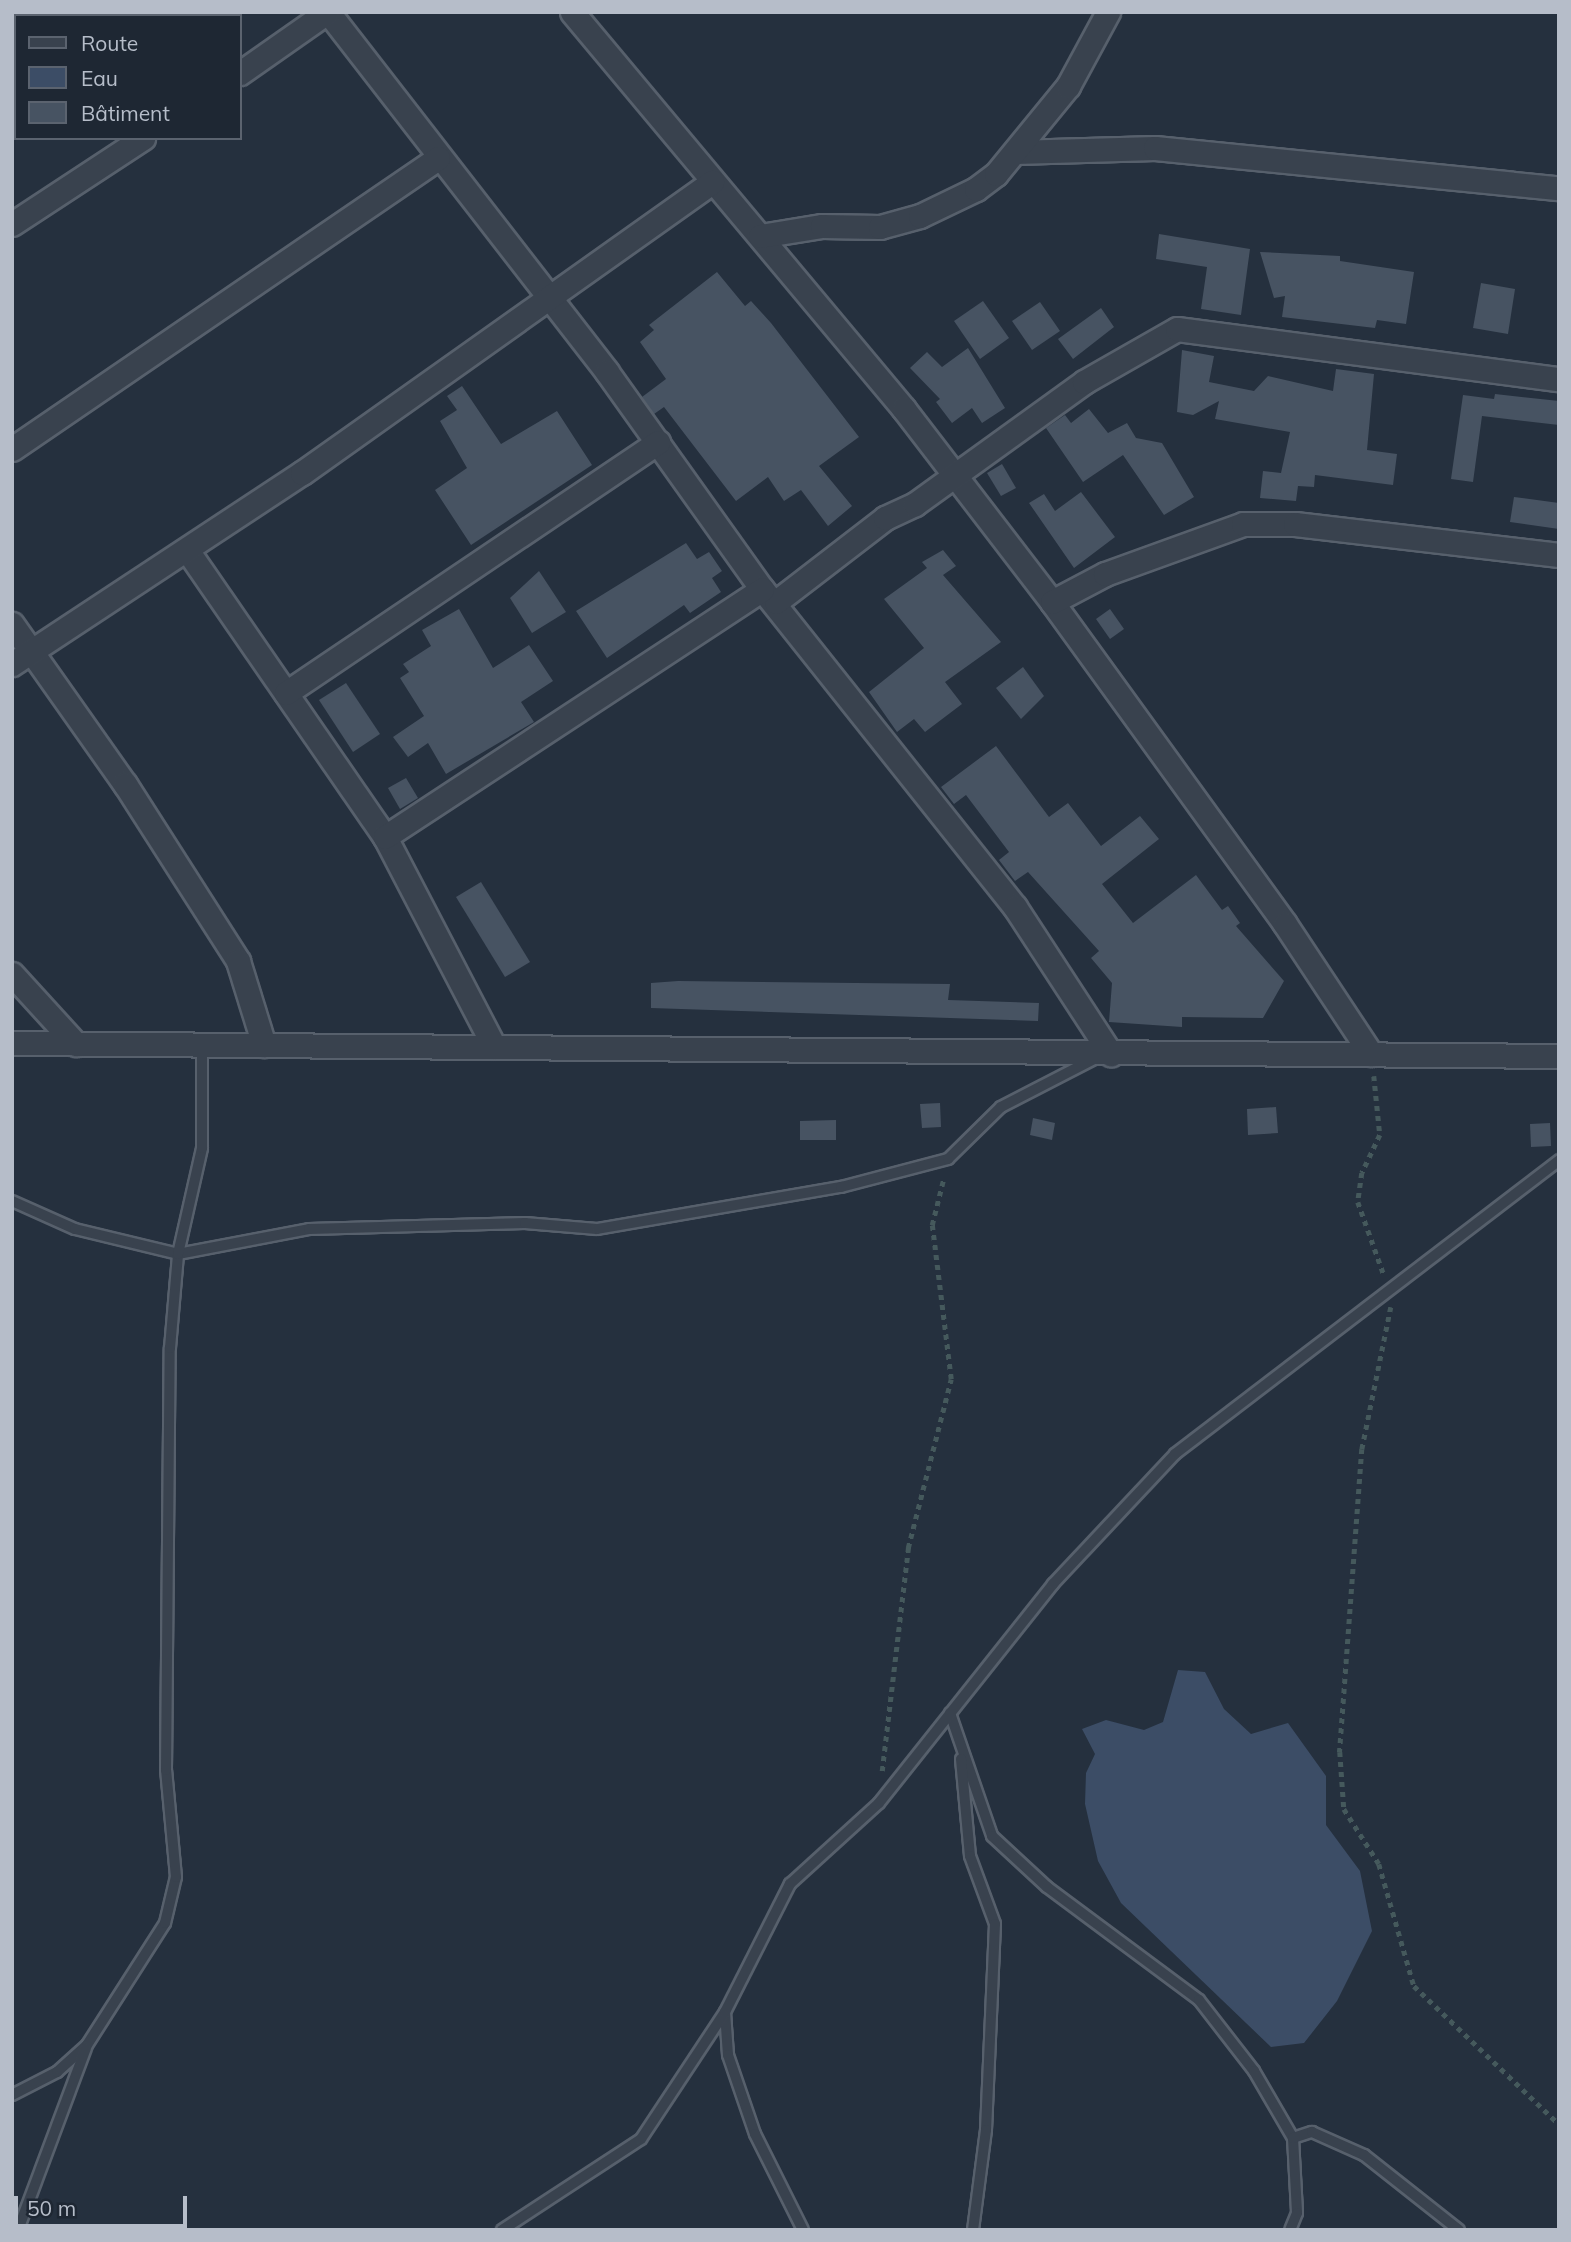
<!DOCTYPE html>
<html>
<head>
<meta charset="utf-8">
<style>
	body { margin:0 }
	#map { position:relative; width:1571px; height:2242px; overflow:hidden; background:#25303e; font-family:Mulish,sans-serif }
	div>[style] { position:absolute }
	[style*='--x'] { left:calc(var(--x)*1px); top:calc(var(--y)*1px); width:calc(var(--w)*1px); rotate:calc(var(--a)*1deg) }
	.water>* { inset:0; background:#3c4d66 }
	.building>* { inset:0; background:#475362 }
	.path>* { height:4.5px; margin-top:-2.25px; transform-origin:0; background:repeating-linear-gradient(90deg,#45595c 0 5px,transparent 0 10px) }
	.roads { filter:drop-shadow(2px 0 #57606c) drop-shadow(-2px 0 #57606c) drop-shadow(0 2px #57606c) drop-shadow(0 -2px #57606c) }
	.service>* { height:10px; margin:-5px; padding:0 5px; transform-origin:5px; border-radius:5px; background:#39424e }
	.minor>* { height:23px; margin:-11.5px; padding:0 11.5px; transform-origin:11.5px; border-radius:11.5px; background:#39424e }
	span { translate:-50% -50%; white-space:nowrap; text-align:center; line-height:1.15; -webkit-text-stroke:5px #1e2733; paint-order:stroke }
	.frame { position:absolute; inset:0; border:14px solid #b6bdc9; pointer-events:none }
	.legend { position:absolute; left:14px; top:14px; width:228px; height:126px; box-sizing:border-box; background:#1e2733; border:2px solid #5b636f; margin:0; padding:9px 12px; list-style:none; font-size:21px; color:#b6bdc9 }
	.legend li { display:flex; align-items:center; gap:14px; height:35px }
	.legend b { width:35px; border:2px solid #5b636f }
	.scale { position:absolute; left:14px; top:2196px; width:173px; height:32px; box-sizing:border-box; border:4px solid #b6bdc9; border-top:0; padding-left:9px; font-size:21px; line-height:24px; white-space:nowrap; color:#b6bdc9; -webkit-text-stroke:5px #1e2733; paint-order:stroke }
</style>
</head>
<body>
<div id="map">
	<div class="water">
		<div style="clip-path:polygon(1178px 1670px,1205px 1672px,1224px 1709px,1251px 1734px,1288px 1723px,1326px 1776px,1326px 1825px,1360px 1871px,1372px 1931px,1337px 2001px,1304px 2043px,1271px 2047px,1121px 1903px,1098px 1861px,1085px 1804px,1086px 1773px,1095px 1754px,1082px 1729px,1106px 1720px,1144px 1730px,1163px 1722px)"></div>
	</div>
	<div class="building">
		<div style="clip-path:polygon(1159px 234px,1250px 249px,1241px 315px,1201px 309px,1207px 267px,1156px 259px)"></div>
		<div style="clip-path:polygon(1260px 252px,1340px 256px,1340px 261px,1414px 272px,1406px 324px,1377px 320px,1375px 328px,1282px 317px,1285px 296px,1274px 298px)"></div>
		<div style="clip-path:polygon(717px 272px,745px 306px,751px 301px,771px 323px,859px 437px,819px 466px,852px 506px,828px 526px,801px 490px,784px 501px,768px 477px,736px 501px,664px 407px,654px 414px,642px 397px,666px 379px,640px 342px,654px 330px,649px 325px)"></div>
		<div style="clip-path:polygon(1481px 283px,1515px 289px,1508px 334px,1473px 328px)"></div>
		<div style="clip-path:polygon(983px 301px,1009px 338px,980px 359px,954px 321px)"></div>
		<div style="clip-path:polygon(1040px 302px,1060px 331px,1032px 350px,1012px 321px)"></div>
		<div style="clip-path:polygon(1101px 308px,1114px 327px,1073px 359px,1058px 339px)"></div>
		<div style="clip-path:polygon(968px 348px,1005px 408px,982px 423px,972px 408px,952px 423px,936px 402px,940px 399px,910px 368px,927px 352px,942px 367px)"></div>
		<div style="clip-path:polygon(1182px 350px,1214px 356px,1209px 382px,1254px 391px,1268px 376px,1333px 391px,1336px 369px,1374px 374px,1367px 450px,1397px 454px,1393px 485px,1315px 475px,1314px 487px,1298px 486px,1296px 501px,1260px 498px,1263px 471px,1281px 473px,1290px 432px,1215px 419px,1219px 401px,1193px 415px,1177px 412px)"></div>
		<div style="clip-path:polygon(462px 386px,501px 444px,557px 411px,592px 465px,471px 545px,435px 490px,467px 468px,440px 421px,457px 410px,447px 396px)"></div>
		<div style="clip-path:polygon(1495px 394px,1559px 401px,1559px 425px,1482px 416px,1473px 482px,1451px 479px,1463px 395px,1494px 399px)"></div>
		<div style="clip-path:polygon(1089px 409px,1108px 433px,1127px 423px,1136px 438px,1162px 443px,1194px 497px,1164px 515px,1123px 455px,1083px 482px,1046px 428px,1065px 415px,1071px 423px)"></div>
		<div style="clip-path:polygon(1002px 464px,1016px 488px,1001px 496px,987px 473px)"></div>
		<div style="clip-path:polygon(1081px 492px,1115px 537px,1074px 568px,1029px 503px,1044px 494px,1055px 511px)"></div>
		<div style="clip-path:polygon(1514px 497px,1559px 503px,1559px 529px,1510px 522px)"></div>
		<div style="clip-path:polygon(686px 543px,697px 559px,709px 552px,722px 571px,712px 578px,721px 592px,690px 613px,684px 605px,607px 658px,576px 611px)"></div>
		<div style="clip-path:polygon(943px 550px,956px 566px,943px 575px,1001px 642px,945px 682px,962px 704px,925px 732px,914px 719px,897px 732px,869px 692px,924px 648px,884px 599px,927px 568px,922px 562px)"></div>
		<div style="clip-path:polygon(539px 571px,566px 612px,532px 633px,510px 598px)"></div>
		<div style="clip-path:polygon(459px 609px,493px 668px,529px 645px,553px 681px,521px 702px,534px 722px,446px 774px,428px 743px,408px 757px,393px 737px,424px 716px,400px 678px,409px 672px,403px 664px,431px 646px,422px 630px)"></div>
		<div style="clip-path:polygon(1110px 609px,1124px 629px,1110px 639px,1096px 619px)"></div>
		<div style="clip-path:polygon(1023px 667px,1044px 696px,1021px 719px,996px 688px)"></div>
		<div style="clip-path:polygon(346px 683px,380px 734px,353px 752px,319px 700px)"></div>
		<div style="clip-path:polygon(996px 746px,1049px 817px,1068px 803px,1101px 846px,1140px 816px,1159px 839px,1102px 884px,1133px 923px,1196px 875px,1222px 910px,1228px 906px,1240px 923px,1236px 926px,1284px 981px,1263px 1018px,1182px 1017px,1182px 1027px,1109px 1022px,1112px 983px,1091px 958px,1099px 951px,1028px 872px,1015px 881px,999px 860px,1009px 852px,966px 795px,954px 804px,941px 787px)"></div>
		<div style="clip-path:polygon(406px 778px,418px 798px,400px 809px,388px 788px)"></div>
		<div style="clip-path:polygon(481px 882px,530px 962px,505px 977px,456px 897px)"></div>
		<div style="clip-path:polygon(678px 981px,950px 984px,948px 1000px,1039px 1003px,1038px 1021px,651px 1008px,651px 983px)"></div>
		<div style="clip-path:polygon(940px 1103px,941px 1127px,922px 1128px,920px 1104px)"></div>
		<div style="clip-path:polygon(1276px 1107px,1278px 1133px,1248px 1135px,1247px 1109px)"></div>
		<div style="clip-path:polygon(1033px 1118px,1055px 1123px,1052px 1140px,1030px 1135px)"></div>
		<div style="clip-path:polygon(836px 1120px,836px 1140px,800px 1140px,800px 1121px)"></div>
		<div style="clip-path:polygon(1550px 1123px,1551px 1146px,1531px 1147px,1530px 1124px)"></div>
	</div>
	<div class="path">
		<div style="--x:1374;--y:1076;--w:59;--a:84.2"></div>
		<div style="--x:1380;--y:1135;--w:42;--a:115.3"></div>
		<div style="--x:1362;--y:1173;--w:29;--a:98"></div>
		<div style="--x:1358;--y:1202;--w:77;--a:70.4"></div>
		<div style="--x:1391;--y:1307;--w:145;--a:101.5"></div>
		<div style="--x:1362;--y:1449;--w:304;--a:94.2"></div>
		<div style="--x:1340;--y:1752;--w:57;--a:86"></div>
		<div style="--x:1344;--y:1809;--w:65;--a:57.5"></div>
		<div style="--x:1379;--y:1864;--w:127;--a:74"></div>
		<div style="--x:1414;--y:1986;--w:200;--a:43.6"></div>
		<div style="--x:882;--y:1771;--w:225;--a:-83.3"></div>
		<div style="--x:908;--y:1548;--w:174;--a:-75.7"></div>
		<div style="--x:951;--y:1379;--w:155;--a:-97"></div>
		<div style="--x:932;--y:1225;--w:49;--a:-76"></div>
	</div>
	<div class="roads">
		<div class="service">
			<div style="--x:12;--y:1201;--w:69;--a:24"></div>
			<div style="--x:75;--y:1229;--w:106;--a:13.6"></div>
			<div style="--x:178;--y:1254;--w:133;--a:-10.8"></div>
			<div style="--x:309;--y:1229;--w:216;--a:-1.6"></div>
			<div style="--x:525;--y:1223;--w:72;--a:4.8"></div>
			<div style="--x:597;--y:1229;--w:248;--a:-9.8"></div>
			<div style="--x:841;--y:1187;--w:111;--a:-14.7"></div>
			<div style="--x:948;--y:1159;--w:74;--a:-44.5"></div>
			<div style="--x:1001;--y:1107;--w:109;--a:-27.3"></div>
			<div style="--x:950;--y:1713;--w:130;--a:71.1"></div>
			<div style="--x:992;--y:1836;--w:75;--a:42.8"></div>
			<div style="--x:1047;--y:1887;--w:189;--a:36.6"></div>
			<div style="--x:1199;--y:2000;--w:90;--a:52.2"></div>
			<div style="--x:1254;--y:2071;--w:78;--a:59.8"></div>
			<div style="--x:1293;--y:2138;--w:75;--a:86.9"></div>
			<div style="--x:1297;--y:2213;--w:18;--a:112"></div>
			<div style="--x:961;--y:1759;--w:97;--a:84.7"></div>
			<div style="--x:970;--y:1856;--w:72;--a:69.8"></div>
			<div style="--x:995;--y:1924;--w:206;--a:92.5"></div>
			<div style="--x:986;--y:2130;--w:101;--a:97.4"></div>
			<div style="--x:725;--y:2012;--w:43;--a:86"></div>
			<div style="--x:728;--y:2055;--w:83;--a:71.1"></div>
			<div style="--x:755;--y:2134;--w:107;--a:63.4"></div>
			<div style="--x:12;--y:2095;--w:51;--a:-27.1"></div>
			<div style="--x:57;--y:2072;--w:40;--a:-42"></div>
			<div style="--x:87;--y:2045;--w:145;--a:-57.4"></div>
			<div style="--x:165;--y:1923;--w:47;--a:-76.6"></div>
			<div style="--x:176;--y:1877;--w:107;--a:-95.3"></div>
			<div style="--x:166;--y:1770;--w:422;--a:-89.5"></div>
			<div style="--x:170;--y:1348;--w:94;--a:-85.1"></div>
			<div style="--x:178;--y:1254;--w:109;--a:-77.2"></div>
			<div style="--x:202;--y:1148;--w:103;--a:-90"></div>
			<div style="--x:1293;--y:2138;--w:20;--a:-18"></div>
			<div style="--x:1312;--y:2132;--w:57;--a:23.9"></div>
			<div style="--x:1364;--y:2155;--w:121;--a:38.3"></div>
			<div style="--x:18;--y:2230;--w:194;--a:-69.5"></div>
			<div style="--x:502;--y:2230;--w:166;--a:-33.2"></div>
			<div style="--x:641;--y:2139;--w:152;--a:-56.5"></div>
			<div style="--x:725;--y:2012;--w:144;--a:-63.1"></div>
			<div style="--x:790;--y:1884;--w:120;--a:-42.3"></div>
			<div style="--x:879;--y:1803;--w:280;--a:-51.5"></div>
			<div style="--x:1053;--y:1584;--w:178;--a:-46.8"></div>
			<div style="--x:1175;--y:1454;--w:484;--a:-37.4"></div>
		</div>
		<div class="minor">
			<div style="--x:328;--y:12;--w:455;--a:52.2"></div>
			<div style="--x:607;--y:372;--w:267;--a:54.5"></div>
			<div style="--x:762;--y:589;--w:406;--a:51.5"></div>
			<div style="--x:1015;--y:907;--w:176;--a:56.9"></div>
			<div style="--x:572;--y:12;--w:518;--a:50.1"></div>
			<div style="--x:904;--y:409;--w:243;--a:52.5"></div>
			<div style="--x:1052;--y:602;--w:397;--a:54.1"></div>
			<div style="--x:1285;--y:924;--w:156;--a:56.5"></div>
			<div style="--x:12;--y:17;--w:9;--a:-36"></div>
			<div style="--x:240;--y:73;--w:106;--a:-35"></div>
			<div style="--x:1015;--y:152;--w:140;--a:-1.6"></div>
			<div style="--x:1155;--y:148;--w:406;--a:5.7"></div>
			<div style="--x:12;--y:224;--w:157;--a:-33.3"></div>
			<div style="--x:760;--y:236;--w:63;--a:-9.2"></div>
			<div style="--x:822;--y:226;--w:58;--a:1"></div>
			<div style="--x:880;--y:227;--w:41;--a:-15.4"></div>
			<div style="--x:920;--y:216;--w:62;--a:-25.7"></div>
			<div style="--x:976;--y:189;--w:25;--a:-37"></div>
			<div style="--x:996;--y:174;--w:114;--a:-50.7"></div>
			<div style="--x:1068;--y:86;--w:84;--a:-61.6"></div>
			<div style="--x:12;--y:449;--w:516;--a:-34.34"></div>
			<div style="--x:187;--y:550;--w:349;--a:55.4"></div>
			<div style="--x:385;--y:837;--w:236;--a:62.5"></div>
			<div style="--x:776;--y:602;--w:138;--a:-37.6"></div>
			<div style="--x:885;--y:518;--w:33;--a:-25"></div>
			<div style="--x:915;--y:504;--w:208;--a:-35.8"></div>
			<div style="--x:1084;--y:382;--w:107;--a:-29.7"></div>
			<div style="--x:1177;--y:329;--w:385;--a:7.5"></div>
			<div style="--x:1052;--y:602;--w:60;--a:-27.8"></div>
			<div style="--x:1105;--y:574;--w:147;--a:-19.9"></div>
			<div style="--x:1243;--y:524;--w:52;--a:0"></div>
			<div style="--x:1295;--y:524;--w:266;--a:6.7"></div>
			<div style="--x:12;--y:624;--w:196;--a:54.8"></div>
			<div style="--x:125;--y:784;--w:210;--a:57.4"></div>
			<div style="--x:238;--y:961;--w:88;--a:72.8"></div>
			<div style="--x:12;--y:664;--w:347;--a:-33.4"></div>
			<div style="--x:302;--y:473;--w:503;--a:-35.37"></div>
			<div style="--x:286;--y:693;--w:449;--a:-34"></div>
			<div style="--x:385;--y:837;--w:451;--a:-33.3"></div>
			<div style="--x:12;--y:974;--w:95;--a:47.6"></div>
			<div style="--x:12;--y:1043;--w:1547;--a:0.48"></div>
		</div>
	</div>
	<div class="frame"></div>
	<ul class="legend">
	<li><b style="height:9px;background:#39424e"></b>Route</li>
	<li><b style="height:19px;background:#3c4d66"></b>Eau</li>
	<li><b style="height:19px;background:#475362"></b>Bâtiment</li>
	</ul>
	<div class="scale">50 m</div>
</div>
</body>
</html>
